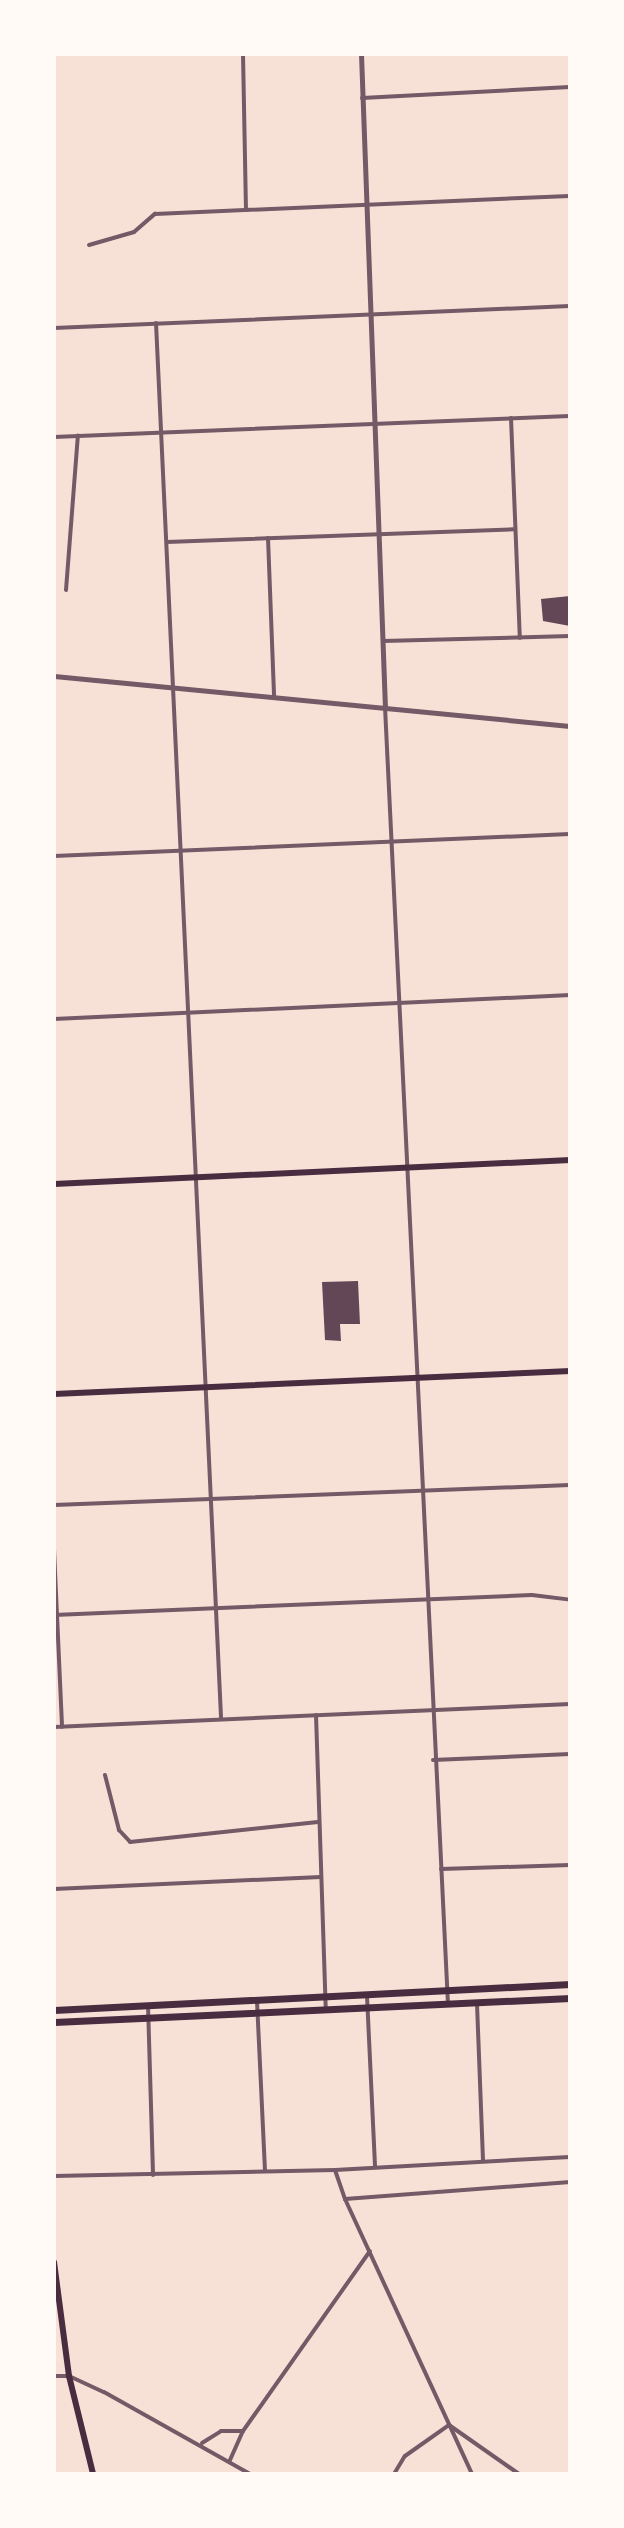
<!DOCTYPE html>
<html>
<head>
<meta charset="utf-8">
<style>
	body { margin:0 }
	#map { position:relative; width:624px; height:2528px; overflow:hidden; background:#f7e1d7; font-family:"Zilla Slab",serif }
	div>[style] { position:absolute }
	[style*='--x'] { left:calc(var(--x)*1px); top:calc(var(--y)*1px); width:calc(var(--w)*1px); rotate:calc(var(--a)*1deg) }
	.building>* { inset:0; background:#644757 }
	.minor>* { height:4px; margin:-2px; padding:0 2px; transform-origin:2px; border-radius:2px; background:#755966 }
	.tertiary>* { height:5px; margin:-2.5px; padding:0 2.5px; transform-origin:2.5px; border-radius:2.5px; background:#755966 }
	.secondary>* { height:6px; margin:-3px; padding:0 3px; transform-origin:3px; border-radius:3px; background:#4a2c40 }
	.primary>* { height:7px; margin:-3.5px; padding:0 3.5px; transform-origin:3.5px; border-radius:3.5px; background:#4a2c40 }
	span { translate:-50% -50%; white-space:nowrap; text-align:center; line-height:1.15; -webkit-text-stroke:6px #fffaf5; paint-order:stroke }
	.frame { position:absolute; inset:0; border:56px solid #fffaf5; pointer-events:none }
</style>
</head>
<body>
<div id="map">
	<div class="building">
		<div style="clip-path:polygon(570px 596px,570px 626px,543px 621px,541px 599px)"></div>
		<div style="clip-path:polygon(358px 1281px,360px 1324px,340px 1324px,341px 1341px,325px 1340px,322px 1282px)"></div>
	</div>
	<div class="minor">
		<div style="--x:152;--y:54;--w:55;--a:0"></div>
		<div style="--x:243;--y:54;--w:156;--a:88.9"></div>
		<div style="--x:362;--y:98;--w:208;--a:-3"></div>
		<div style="--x:89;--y:245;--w:47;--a:-16.1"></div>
		<div style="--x:134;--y:232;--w:28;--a:-41"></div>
		<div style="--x:155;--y:214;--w:415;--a:-2.5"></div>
		<div style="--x:156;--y:323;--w:1396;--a:87.33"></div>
		<div style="--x:54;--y:328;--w:516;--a:-2.44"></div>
		<div style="--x:511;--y:418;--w:220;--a:87.7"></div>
		<div style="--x:54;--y:437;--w:516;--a:-2.33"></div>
		<div style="--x:268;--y:538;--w:159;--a:87.8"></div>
		<div style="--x:167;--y:542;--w:347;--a:-2.1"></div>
		<div style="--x:66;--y:590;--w:155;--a:-85.6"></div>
		<div style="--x:383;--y:641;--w:187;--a:-1.5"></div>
		<div style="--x:385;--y:707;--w:1298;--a:87.22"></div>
		<div style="--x:54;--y:856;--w:516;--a:-2.44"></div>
		<div style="--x:54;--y:1019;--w:517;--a:-2.66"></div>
		<div style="--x:54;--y:1505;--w:516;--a:-2.22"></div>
		<div style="--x:54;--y:1549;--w:178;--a:87.4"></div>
		<div style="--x:54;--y:1615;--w:478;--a:-2.4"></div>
		<div style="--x:532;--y:1595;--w:38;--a:7"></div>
		<div style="--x:316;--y:1715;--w:294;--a:88.1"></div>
		<div style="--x:54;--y:1727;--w:517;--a:-2.55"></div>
		<div style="--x:433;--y:1760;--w:137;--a:-2.5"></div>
		<div style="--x:105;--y:1775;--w:57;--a:75.7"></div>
		<div style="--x:119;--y:1830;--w:16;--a:47"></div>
		<div style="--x:130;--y:1842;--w:189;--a:-6.1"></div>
		<div style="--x:441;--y:1869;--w:129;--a:-1.8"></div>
		<div style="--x:54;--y:1889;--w:267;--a:-2.6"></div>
		<div style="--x:367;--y:1996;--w:171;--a:87.3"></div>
		<div style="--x:257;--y:2001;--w:169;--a:87.3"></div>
		<div style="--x:477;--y:2004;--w:157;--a:87.8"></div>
		<div style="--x:148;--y:2005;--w:170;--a:88.3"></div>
		<div style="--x:335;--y:2170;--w:31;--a:71"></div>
		<div style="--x:345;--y:2199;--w:226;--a:-4.3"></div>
		<div style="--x:54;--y:2176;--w:281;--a:-1.2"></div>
		<div style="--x:335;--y:2170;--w:235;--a:-3.2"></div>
		<div style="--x:345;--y:2199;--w:303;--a:65.2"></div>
		<div style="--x:54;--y:2376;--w:15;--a:0"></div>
		<div style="--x:69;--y:2376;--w:38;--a:25"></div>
		<div style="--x:104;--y:2392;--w:167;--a:29.3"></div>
		<div style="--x:202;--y:2443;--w:22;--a:-32"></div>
		<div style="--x:221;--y:2431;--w:22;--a:0"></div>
		<div style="--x:230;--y:2460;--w:32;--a:-66"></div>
		<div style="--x:243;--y:2431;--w:220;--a:-54.8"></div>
		<div style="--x:394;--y:2474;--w:21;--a:-59"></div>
		<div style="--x:405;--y:2456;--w:54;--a:-35.2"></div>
		<div style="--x:449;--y:2425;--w:85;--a:35"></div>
	</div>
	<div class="tertiary">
		<div style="--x:361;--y:54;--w:653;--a:87.9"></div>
		<div style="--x:54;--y:676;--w:518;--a:5.53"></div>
	</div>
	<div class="secondary">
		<div style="--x:54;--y:1184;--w:517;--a:-2.66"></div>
		<div style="--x:54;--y:1394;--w:517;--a:-2.55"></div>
		<div style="--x:54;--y:2262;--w:115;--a:82.5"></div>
		<div style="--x:69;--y:2376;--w:101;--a:76.2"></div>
	</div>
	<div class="primary">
		<div style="--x:54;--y:2010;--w:517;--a:-2.88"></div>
		<div style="--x:54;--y:2022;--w:517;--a:-2.66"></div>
	</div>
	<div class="frame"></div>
</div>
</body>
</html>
